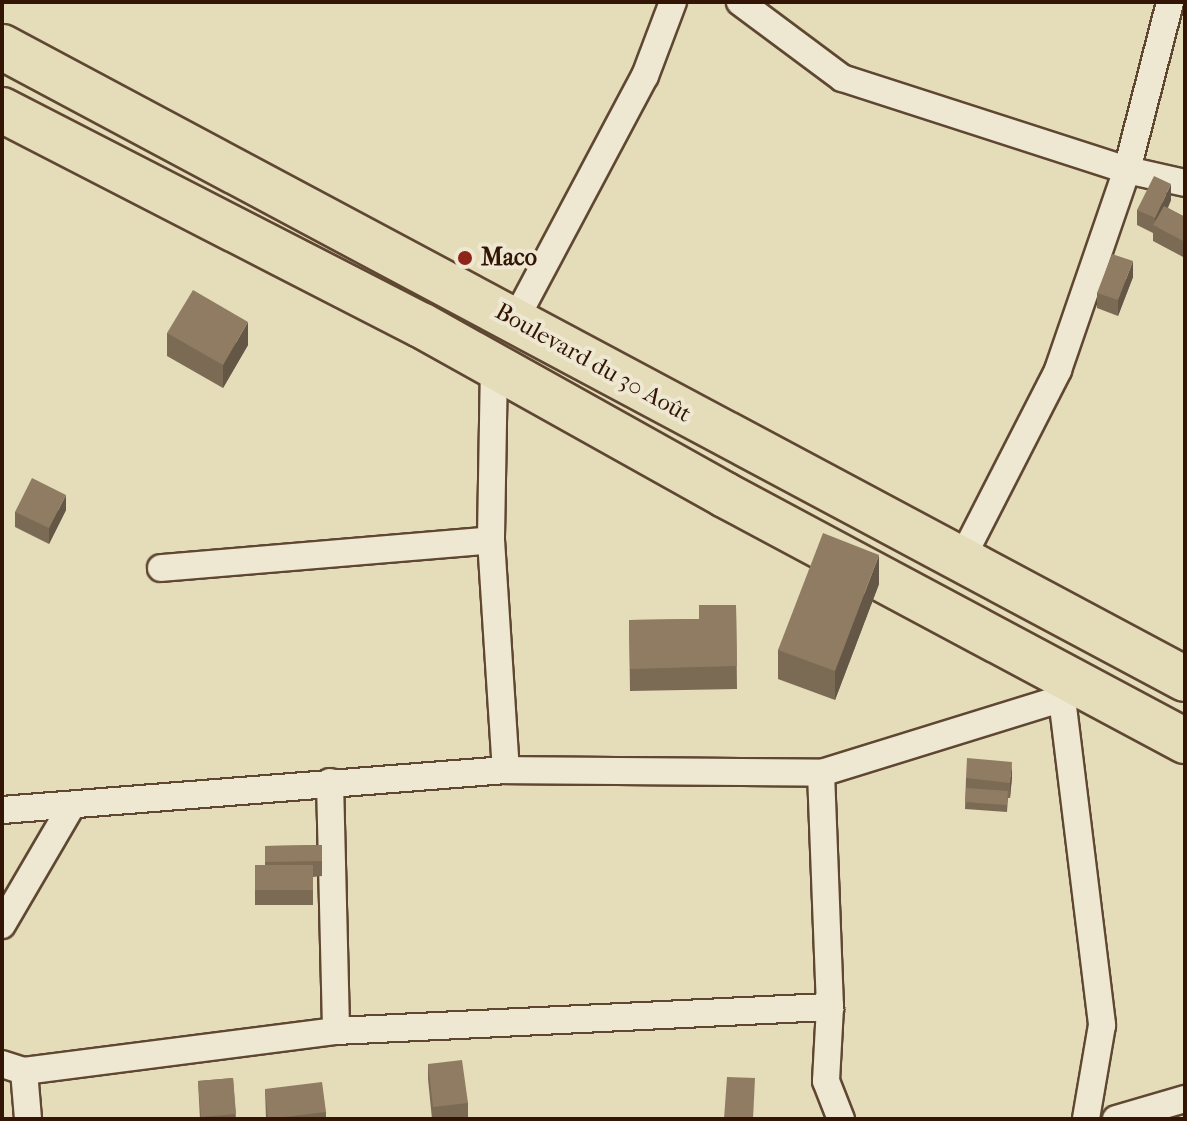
<!DOCTYPE html>
<html>
<head>
<meta charset="utf-8">
<style>
	body { margin:0 }
	#map { position:relative; width:1187px; height:1121px; overflow:hidden; background:#e5dcba; font-family:"IM FELL French Canon",serif }
	div>[style] { position:absolute }
	[style*='--x'] { left:calc(var(--x)*1px); top:calc(var(--y)*1px); width:calc(var(--w)*1px); rotate:calc(var(--a)*1deg) }
	.roads { filter:drop-shadow(2px 0 #5f4732) drop-shadow(-2px 0 #5f4732) drop-shadow(0 2px #5f4732) drop-shadow(0 -2px #5f4732) }
	.street>* { height:26px; margin:-13px; padding:0 13px; transform-origin:13px; border-radius:13px; background:#eee8d2 }
	.highway>* { height:44px; margin:-22px; padding:0 22px; transform-origin:22px; border-radius:22px; background:#e5dcba }
	.wall>* { inset:0; background:#7b6b55 }
	.shaded-wall>* { inset:0; background:#645745 }
	.building>* { inset:0; background:#8f7c63 }
	.dots>* { width:22px; height:22px; translate:-50% -50%; box-sizing:border-box; border:4px solid #eee8d2; border-radius:50% }
	span { translate:-50% -50%; white-space:nowrap; text-align:center; line-height:1.15; -webkit-text-stroke:8px #eee8d2; paint-order:stroke }
	.poi-label { font-size:24px; color:#321505; font-weight:700 }
	.left { translate:0 -50%; text-align:left }
	.street-label { font-size:24px; color:#321505 }
	.frame { position:absolute; inset:0; border:4px solid #321505; pointer-events:none }
</style>
</head>
<body>
<div id="map">
	<div class="roads">
		<div class="street">
			<div style="--x:740;--y:2;--w:127;--a:36.7"></div>
			<div style="--x:842;--y:78;--w:299;--a:17.9"></div>
			<div style="--x:1127;--y:170;--w:59;--a:12.6"></div>
			<div style="--x:515;--y:320;--w:276;--a:-62"></div>
			<div style="--x:645;--y:76;--w:79;--a:-69.3"></div>
			<div style="--x:494;--y:365;--w:175;--a:91"></div>
			<div style="--x:491;--y:540;--w:230;--a:86.3"></div>
			<div style="--x:962;--y:558;--w:211;--a:-62.9"></div>
			<div style="--x:1058;--y:370;--w:212;--a:-71"></div>
			<div style="--x:1127;--y:170;--w:173;--a:-75.6"></div>
			<div style="--x:161;--y:568;--w:331;--a:-4.8"></div>
			<div style="--x:1060;--y:682;--w:346;--a:83"></div>
			<div style="--x:1102;--y:1025;--w:95;--a:99.7"></div>
			<div style="--x:821;--y:773;--w:234;--a:87.8"></div>
			<div style="--x:830;--y:1007;--w:74;--a:93.1"></div>
			<div style="--x:826;--y:1081;--w:41;--a:68.5"></div>
			<div style="--x:330;--y:782;--w:249;--a:88.6"></div>
			<div style="--x:2;--y:810;--w:506;--a:-4.54"></div>
			<div style="--x:506;--y:770;--w:315;--a:0.5"></div>
			<div style="--x:821;--y:773;--w:253;--a:-17.2"></div>
			<div style="--x:2;--y:925;--w:137;--a:-59.7"></div>
			<div style="--x:2;--y:1064;--w:23;--a:18"></div>
			<div style="--x:24;--y:1071;--w:315;--a:-7.3"></div>
			<div style="--x:336;--y:1031;--w:495;--a:-2.8"></div>
			<div style="--x:24;--y:1071;--w:48;--a:85.2"></div>
			<div style="--x:1116;--y:1119;--w:72;--a:-16.2"></div>
		</div>
		<div class="highway">
			<div style="--x:2;--y:47;--w:1341;--a:28.11"></div>
			<div style="--x:2;--y:110;--w:471;--a:27.2"></div>
			<div style="--x:421;--y:325;--w:348;--a:29.2"></div>
			<div style="--x:725;--y:495;--w:522;--a:28.14"></div>
		</div>
	</div>
	<div class="wall">
		<div style="clip-path:polygon(1171px 200px,1168px 208px,1185px 217px,1185px 258px,1153px 241px,1153px 233px,1137px 225px,1137px 210px)"></div>
		<div style="clip-path:polygon(1133px 277px,1118px 316px,1097px 308px,1097px 293px)"></div>
		<div style="clip-path:polygon(167px 333px,248px 345px,223px 388px,167px 356px)"></div>
		<div style="clip-path:polygon(66px 510px,49px 544px,15px 527px,15px 512px)"></div>
		<div style="clip-path:polygon(879px 584px,835px 700px,778px 679px,778px 650px)"></div>
		<div style="clip-path:polygon(736px 605px,737px 689px,630px 691px,629px 620px,699px 619px)"></div>
		<div style="clip-path:polygon(1012px 777px,1010px 798px,1008px 798px,1007px 812px,965px 809px,966px 778px)"></div>
		<div style="clip-path:polygon(322px 845px,322px 876px,313px 877px,313px 905px,255px 905px,255px 865px,265px 865px,265px 846px)"></div>
		<div style="clip-path:polygon(428px 1064px,468px 1103px,468px 1118px,432px 1119px,428px 1079px)"></div>
		<div style="clip-path:polygon(233px 1078px,236px 1119px,200px 1119px,198px 1081px)"></div>
		<div style="clip-path:polygon(265px 1089px,326px 1112px,326px 1119px,266px 1119px)"></div>
	</div>
	<div class="shaded-wall">
		<div style="clip-path:polygon(1171px 184px,1171px 200px,1158px 228px,1155px 226px,1155px 218px)"></div>
		<div style="clip-path:polygon(1133px 261px,1133px 277px,1118px 316px,1118px 300px)"></div>
		<div style="clip-path:polygon(248px 322px,248px 345px,223px 388px,223px 365px)"></div>
		<div style="clip-path:polygon(66px 495px,66px 510px,49px 544px,49px 528px)"></div>
		<div style="clip-path:polygon(879px 555px,879px 584px,835px 700px,835px 671px)"></div>
		<div style="clip-path:polygon(1012px 762px,1012px 777px,1010px 798px,1010px 783px)"></div>
	</div>
	<div class="building">
		<div style="clip-path:polygon(1154px 176px,1171px 184px,1155px 218px,1137px 210px)"></div>
		<div style="clip-path:polygon(1164px 206px,1185px 217px,1185px 242px,1153px 225px)"></div>
		<div style="clip-path:polygon(1112px 254px,1133px 261px,1118px 300px,1097px 293px)"></div>
		<div style="clip-path:polygon(193px 290px,248px 322px,223px 365px,167px 333px)"></div>
		<div style="clip-path:polygon(32px 478px,66px 495px,49px 528px,15px 512px)"></div>
		<div style="clip-path:polygon(823px 533px,879px 555px,835px 671px,778px 650px)"></div>
		<div style="clip-path:polygon(699px 605px,736px 605px,737px 666px,630px 669px,629px 620px,699px 619px)"></div>
		<div style="clip-path:polygon(967px 758px,1012px 762px,1010px 783px,966px 778px)"></div>
		<div style="clip-path:polygon(966px 788px,1008px 791px,1007px 805px,965px 802px)"></div>
		<div style="clip-path:polygon(322px 845px,322px 861px,265px 862px,265px 846px)"></div>
		<div style="clip-path:polygon(255px 865px,313px 865px,313px 890px,255px 890px)"></div>
		<div style="clip-path:polygon(462px 1060px,468px 1103px,433px 1107px,428px 1064px)"></div>
		<div style="clip-path:polygon(727px 1077px,755px 1078px,753px 1119px,724px 1119px)"></div>
		<div style="clip-path:polygon(233px 1078px,236px 1114px,201px 1117px,198px 1081px)"></div>
		<div style="clip-path:polygon(322px 1082px,326px 1112px,268px 1119px,265px 1089px)"></div>
	</div>
	<div class="dots">
		<div style="left:465px;top:258px;background:#8f2418"></div>
	</div>
	<div class="poi-label">
		<span class="left" style="left:481px;top:258px">Maco</span>
	</div>
	<div class="street-label">
		<span style="left:593px;top:363px;rotate:29deg">Boulevard du 30 Août</span>
	</div>
	<div class="frame"></div>
</div>
</body>
</html>
